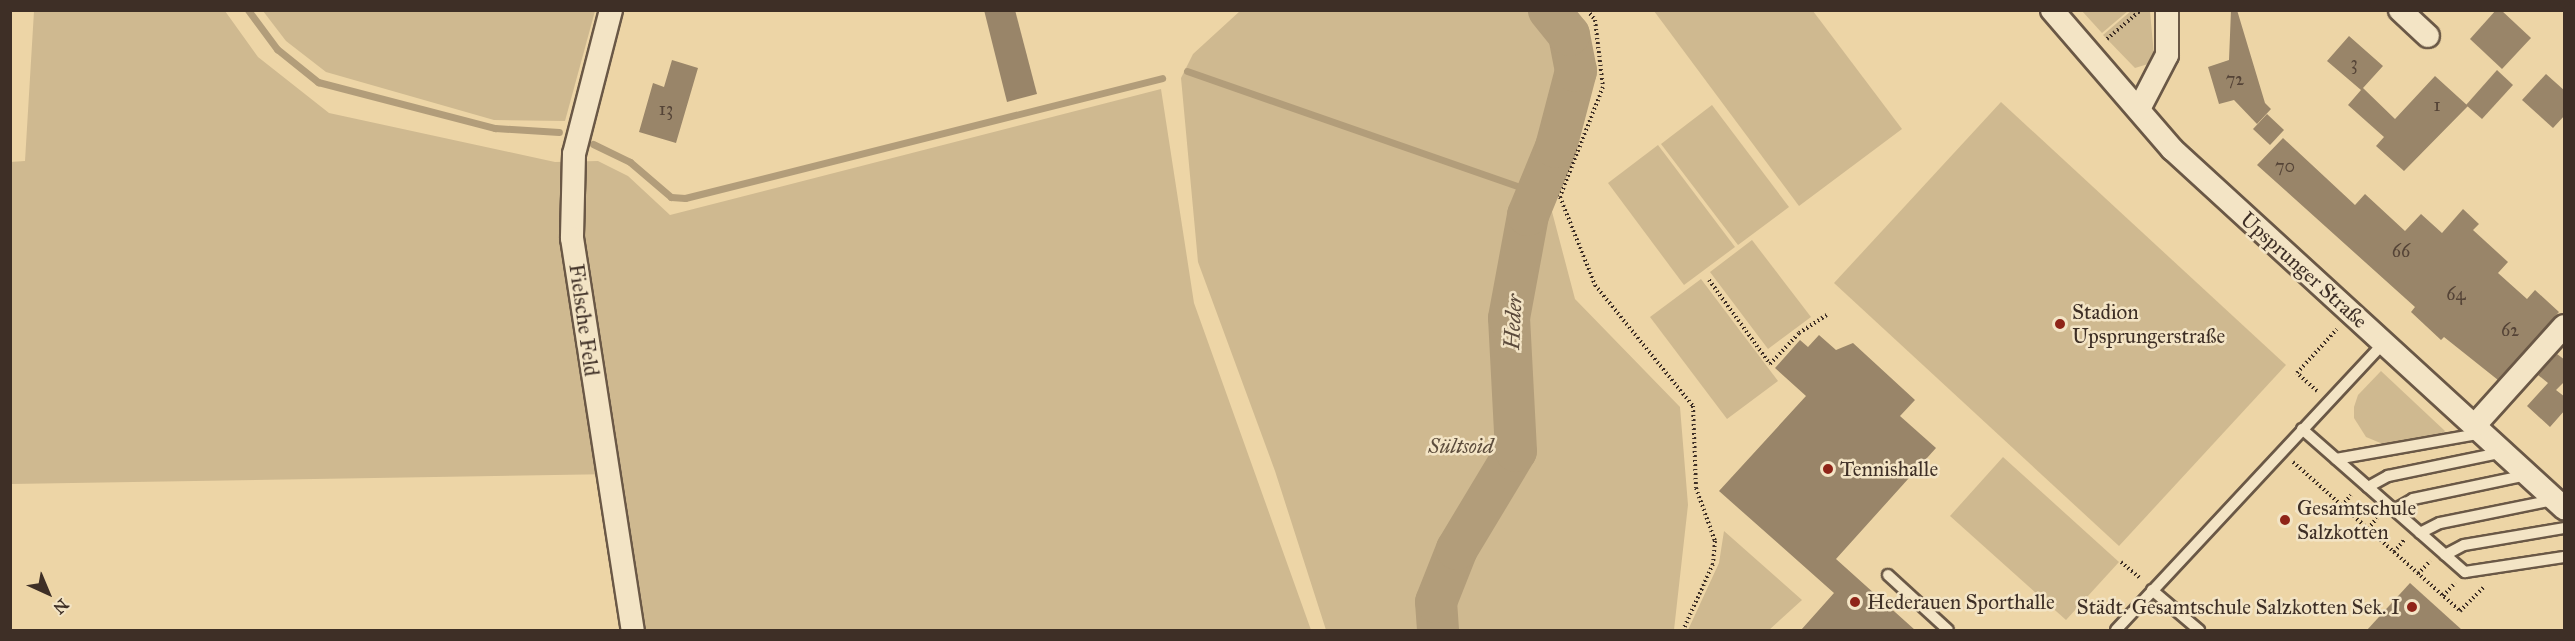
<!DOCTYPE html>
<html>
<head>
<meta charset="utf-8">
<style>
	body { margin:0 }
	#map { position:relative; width:2575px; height:641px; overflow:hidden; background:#edd5a6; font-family:"IM FELL Great Primer",serif }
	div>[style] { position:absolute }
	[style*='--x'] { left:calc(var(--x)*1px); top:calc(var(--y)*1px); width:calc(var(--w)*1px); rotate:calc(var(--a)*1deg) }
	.green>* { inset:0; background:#cfb990 }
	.stream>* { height:7px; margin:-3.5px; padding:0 3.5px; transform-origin:3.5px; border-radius:3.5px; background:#b29d7a }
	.river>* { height:42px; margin:-21px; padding:0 21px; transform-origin:21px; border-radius:21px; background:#b29d7a }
	.building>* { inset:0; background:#998569 }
	.path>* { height:4px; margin-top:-2px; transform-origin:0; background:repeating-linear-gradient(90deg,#3e2f26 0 1.5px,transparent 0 4.5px) }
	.roads { filter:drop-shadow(2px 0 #6a5846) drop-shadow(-2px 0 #6a5846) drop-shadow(0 2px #6a5846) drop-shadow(0 -2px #6a5846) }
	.lane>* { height:10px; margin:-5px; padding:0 5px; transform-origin:5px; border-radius:5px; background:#f3e4c5 }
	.street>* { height:22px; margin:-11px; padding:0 11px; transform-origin:11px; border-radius:11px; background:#f3e4c5 }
	.dots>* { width:16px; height:16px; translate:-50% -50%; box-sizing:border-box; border:3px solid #f3e4c5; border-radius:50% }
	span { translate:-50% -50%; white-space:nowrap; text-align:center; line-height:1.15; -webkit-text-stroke:5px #f3e4c5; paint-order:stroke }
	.number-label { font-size:18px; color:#554437 }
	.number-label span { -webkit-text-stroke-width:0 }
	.street-label { font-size:21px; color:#3e2f26 }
	.poi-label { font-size:21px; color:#3e2f26 }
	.left { translate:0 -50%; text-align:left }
	.right { translate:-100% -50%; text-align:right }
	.park-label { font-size:21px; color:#5b4b3b; font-style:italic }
	.water-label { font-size:22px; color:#5b4a3b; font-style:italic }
	.frame { position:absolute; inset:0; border:12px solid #3e2f26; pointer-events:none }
	.north { position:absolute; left:18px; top:563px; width:60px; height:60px; -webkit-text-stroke:4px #f3e4c5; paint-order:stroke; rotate:136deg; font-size:16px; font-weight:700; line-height:24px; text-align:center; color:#3e2f26 }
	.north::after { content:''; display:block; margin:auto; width:21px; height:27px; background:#3e2f26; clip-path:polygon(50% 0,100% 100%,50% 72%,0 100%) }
</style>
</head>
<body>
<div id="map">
	<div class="green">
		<div style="clip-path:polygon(34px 11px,225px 11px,258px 57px,329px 113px,555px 162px,598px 161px,628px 176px,670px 215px,1161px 89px,1194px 303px,1311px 630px,644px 630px,616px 474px,11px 484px,10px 162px,25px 161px)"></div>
		<div style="clip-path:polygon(263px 11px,595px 11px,565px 121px,494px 120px,326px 72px,286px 41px)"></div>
		<div style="clip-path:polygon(1240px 11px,1576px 10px,1588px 25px,1591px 81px,1550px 204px,1575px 299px,1680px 407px,1688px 505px,1674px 630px,1326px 630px,1275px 471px,1198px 262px,1181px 78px,1193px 54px)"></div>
		<div style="clip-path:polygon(1654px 11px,1813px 11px,1902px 129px,1799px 206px)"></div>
		<div style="clip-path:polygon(2082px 11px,2128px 11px,2102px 33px)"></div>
		<div style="clip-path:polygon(2131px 11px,2150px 11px,2154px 56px,2148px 64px,2135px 68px,2103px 35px)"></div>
		<div style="clip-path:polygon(2001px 102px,2286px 365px,2119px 546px,1834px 283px)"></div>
		<div style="clip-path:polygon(1712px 105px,1789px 207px,1738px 245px,1661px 144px)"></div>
		<div style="clip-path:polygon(1658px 145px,1735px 247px,1684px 285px,1608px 183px)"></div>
		<div style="clip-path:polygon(1752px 240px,1811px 317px,1768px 349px,1710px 272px)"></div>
		<div style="clip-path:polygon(1701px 279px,1778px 381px,1727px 419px,1650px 317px)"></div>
		<div style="clip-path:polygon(2381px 371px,2445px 431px,2442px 434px,2383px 444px,2366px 437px,2354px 418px,2354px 407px,2358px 395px)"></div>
		<div style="clip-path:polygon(2003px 457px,2119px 562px,2066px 620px,1950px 516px)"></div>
		<div style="clip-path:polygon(1724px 531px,1802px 600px,1769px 630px,1688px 630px,1719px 563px)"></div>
	</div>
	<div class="stream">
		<div style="--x:248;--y:10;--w:49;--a:53.4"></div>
		<div style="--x:277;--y:49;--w:53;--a:38.8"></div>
		<div style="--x:318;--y:82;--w:183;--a:14.6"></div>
		<div style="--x:495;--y:128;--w:64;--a:3.6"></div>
		<div style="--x:1187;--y:71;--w:371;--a:19.2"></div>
		<div style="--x:593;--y:144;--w:41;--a:25.9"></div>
		<div style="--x:630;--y:162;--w:54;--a:40.5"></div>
		<div style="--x:671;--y:197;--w:14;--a:4"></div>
		<div style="--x:685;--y:198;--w:492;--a:-14.1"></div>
	</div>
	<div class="river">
		<div style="--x:1438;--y:630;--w:28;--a:-94"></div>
		<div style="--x:1436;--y:602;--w:57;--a:-68.4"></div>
		<div style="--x:1457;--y:549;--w:114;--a:-59"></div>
		<div style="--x:1516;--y:451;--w:133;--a:-93"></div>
		<div style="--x:1509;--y:318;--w:105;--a:-79.5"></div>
		<div style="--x:1528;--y:215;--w:74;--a:-67.6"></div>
		<div style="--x:1556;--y:147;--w:79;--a:-75.3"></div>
		<div style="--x:1576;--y:71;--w:37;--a:-101"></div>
		<div style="--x:1569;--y:35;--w:32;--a:-129"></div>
	</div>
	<div class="building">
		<div style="clip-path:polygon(984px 10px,1015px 10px,1037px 94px,1007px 102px)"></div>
		<div style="clip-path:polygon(2231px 10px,2237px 10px,2265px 103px,2271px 109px,2257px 124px,2234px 100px,2219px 104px,2208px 67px,2229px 60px)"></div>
		<div style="clip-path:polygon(2496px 10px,2501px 10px,2531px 38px,2502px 69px,2470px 39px)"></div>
		<div style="clip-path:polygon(2349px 36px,2383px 66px,2363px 88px,2395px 119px,2435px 76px,2468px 106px,2404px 171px,2376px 146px,2384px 137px,2348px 105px,2361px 90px,2327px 61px)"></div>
		<div style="clip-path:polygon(672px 60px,698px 68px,676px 143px,639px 132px,653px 83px,664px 87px)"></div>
		<div style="clip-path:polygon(2497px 70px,2513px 85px,2482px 119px,2466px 105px)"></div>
		<div style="clip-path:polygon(2546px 74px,2565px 91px,2565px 115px,2553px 128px,2522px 100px)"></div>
		<div style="clip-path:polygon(2267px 114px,2284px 130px,2270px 145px,2253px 129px)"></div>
		<div style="clip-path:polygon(2283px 138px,2355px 205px,2365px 194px,2405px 231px,2421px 214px,2442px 233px,2463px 209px,2479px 224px,2473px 230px,2508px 262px,2498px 273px,2527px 299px,2535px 290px,2559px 312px,2498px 380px,2444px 337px,2441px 340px,2411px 312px,2415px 307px,2257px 165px)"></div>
		<div style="clip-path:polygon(1819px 335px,1836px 350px,1853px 343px,1915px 400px,1900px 416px,1936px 448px,1836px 559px,1915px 630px,1801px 630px,1834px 593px,1719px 491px,1806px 396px,1775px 368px,1800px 340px,1808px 347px)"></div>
		<div style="clip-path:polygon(2557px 354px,2565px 360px,2565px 381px,2556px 390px,2565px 397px,2565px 410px,2550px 427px,2527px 406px,2548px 383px,2538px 375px)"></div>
		<div style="clip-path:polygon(2410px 583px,2462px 630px,2367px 630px)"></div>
	</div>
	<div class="path">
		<div style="--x:1587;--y:10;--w:13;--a:51"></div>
		<div style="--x:1595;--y:20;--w:67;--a:83.2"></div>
		<div style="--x:1603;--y:87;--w:118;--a:111.4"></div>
		<div style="--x:1560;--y:197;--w:95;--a:68.3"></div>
		<div style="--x:1595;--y:285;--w:156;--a:51"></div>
		<div style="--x:1693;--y:406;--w:82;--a:87.9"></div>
		<div style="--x:1696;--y:488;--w:56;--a:70.3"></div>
		<div style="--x:1715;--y:541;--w:23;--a:95"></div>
		<div style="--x:1713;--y:564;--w:72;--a:114.4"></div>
		<div style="--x:2107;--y:39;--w:45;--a:-40.5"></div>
		<div style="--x:1709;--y:280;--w:104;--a:54"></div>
		<div style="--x:1770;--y:364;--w:42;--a:-46.9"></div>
		<div style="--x:1799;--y:333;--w:33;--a:-33"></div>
		<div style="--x:2317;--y:391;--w:27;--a:-138"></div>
		<div style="--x:2297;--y:373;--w:59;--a:-47.7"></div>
		<div style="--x:2293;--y:462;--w:224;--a:41.7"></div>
		<div style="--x:2460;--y:611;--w:34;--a:-45"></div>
		<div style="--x:2342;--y:506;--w:14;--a:-51"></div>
		<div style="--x:2368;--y:529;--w:14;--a:-51"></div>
		<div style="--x:2394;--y:552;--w:17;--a:-50"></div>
		<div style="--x:2121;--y:562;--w:26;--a:40"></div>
		<div style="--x:2418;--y:574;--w:18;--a:-47"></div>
		<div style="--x:2443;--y:596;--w:18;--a:-47"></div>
	</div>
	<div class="roads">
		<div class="lane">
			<div style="--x:2302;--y:429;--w:217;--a:41.3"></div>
			<div style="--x:2465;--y:572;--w:100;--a:-8.6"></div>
			<div style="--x:2336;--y:459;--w:149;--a:-10"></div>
			<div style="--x:2368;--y:487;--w:23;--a:-29"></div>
			<div style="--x:2388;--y:476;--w:118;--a:-11.7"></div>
			<div style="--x:2394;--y:510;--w:22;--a:-30"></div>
			<div style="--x:2413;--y:499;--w:116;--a:-11.9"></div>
			<div style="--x:2420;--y:533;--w:22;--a:-27"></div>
			<div style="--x:2440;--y:523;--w:115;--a:-11.5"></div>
			<div style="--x:2445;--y:555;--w:21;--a:-28"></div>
			<div style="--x:2464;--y:545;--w:101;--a:-9.6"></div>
			<div style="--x:1888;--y:575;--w:81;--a:42.5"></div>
			<div style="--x:2152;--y:590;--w:62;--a:40.4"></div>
			<div style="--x:2116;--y:630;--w:393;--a:-47"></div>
		</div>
		<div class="street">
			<div style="--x:611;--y:10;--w:149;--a:104.4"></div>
			<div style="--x:574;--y:154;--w:84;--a:91.4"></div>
			<div style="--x:572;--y:238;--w:397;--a:81.2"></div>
			<div style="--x:2052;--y:10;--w:184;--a:49.2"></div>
			<div style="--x:2172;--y:149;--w:532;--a:42.48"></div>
			<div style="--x:2400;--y:10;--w:38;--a:43"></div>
			<div style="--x:2139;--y:109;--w:61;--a:-62.6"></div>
			<div style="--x:2167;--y:55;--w:45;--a:-90"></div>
			<div style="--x:2475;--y:425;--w:133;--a:-48"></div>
		</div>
	</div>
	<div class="dots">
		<div style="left:2060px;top:324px;background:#8f2418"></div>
		<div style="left:1828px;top:469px;background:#8f2418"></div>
		<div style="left:2285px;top:520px;background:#8f2418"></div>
		<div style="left:1855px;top:602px;background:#8f2418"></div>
		<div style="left:2412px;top:607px;background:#8f2418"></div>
	</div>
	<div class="number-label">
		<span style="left:2354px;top:63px">3</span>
		<span style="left:2235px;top:79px">72</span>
		<span style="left:2437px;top:105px">1</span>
		<span style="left:666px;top:109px">13</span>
		<span style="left:2285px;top:166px">70</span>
		<span style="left:2401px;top:251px">66</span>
		<span style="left:2456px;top:294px">64</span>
		<span style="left:2510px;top:330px">62</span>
	</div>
	<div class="street-label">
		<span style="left:2304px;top:270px;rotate:42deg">Upsprunger Straße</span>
		<span style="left:584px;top:320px;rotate:82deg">Fielsche Feld</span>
	</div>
	<div class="poi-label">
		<span class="left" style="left:2072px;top:324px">Stadion<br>Upsprungerstraße</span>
		<span class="left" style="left:1840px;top:469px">Tennishalle</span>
		<span class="left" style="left:2297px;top:520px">Gesamtschule<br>Salzkotten</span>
		<span class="left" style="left:1867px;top:602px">Hederauen Sporthalle</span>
		<span class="right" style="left:2400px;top:607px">Städt. Gesamtschule Salzkotten Sek. I</span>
	</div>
	<div class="park-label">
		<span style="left:1461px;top:446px">Sültsoid</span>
	</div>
	<div class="water-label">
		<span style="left:1513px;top:322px;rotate:-87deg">Heder</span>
	</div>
	<div class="frame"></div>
	<div class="north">N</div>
</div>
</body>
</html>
